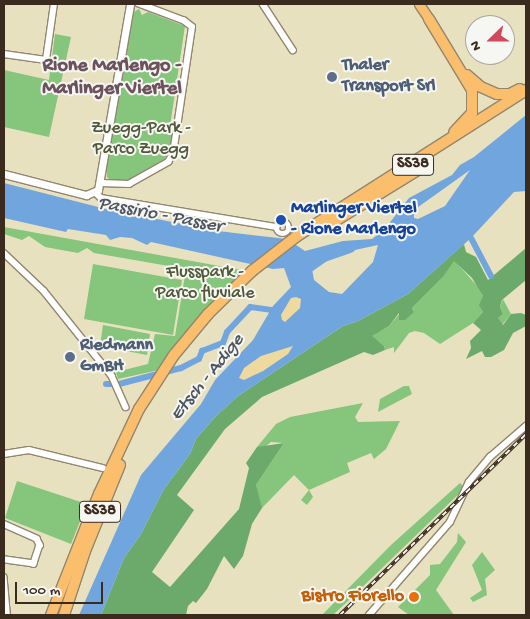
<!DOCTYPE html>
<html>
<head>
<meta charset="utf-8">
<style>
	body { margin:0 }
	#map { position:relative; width:530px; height:619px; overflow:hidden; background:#e8e1c0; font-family:"Gochi Hand",sans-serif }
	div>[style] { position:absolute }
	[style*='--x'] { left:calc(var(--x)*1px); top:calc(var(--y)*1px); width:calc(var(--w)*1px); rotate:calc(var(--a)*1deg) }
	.green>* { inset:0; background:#85c57c }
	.forest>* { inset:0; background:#6caa6c }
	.sand>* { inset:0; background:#eeda9e }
	.water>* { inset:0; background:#71a5de }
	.canal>* { height:6px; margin:-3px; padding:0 3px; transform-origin:3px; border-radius:3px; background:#71a5de }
	.river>* { height:10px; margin:-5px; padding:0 5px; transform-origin:5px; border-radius:5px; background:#71a5de }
	.roads { filter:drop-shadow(1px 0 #92866f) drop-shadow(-1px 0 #92866f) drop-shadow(0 1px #92866f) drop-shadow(0 -1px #92866f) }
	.minor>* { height:5.5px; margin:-2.75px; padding:0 2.75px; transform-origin:2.75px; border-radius:2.75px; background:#fff }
	.minor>.ring { margin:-2.75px; padding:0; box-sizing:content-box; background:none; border:5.5px solid #fff; border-radius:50% }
	.tertiary>* { height:7px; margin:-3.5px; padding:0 3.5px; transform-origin:3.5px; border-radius:3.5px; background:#fff }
	.primary>* { height:9px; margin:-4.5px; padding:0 4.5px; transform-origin:4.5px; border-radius:4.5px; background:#fabe6d }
	.trunk>* { height:10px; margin:-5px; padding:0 5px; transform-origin:5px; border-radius:5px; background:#fabe6d }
	.rail>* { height:4px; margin-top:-2px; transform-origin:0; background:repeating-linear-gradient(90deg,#f6f6f2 0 5.5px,#3b2a1e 0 11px); box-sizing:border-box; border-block:1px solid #3b2a1e }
	.dots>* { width:14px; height:14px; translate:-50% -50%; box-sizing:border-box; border:2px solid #f6f6f2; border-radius:50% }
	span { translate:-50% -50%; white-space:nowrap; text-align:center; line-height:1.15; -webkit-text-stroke:4px #f6f6f2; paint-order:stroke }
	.shield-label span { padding:1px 4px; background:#f6f6f2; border:1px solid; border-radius:4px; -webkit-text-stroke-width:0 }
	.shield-label { font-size:16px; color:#3b2a1e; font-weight:700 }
	.service-label { font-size:18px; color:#4e5e75; font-weight:700 }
	.left { translate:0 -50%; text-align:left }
	.park-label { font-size:18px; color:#51583a }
	.transit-label { font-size:18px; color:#164399; font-weight:700 }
	.food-label { font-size:18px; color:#c56008; font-weight:700 }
	.right { translate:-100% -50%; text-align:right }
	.water-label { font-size:19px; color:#4e5561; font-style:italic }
	.quarter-label { font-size:20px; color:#6c525c; font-weight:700 }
	.frame { position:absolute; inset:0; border:5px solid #3b2a1e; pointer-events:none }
	.north { position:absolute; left:465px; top:15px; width:50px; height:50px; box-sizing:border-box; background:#f6f6f2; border:1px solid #aba49d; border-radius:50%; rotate:248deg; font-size:14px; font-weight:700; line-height:20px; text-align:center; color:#3b2a1e }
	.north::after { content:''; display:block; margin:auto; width:18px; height:22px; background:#d1495b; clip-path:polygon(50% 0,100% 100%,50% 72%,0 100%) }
	.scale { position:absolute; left:15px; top:582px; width:88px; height:22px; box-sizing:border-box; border:2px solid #3b2a1e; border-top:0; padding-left:6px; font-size:15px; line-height:18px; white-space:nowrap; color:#3b2a1e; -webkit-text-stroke:4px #f6f6f2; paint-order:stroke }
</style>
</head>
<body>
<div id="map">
	<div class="green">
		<div style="clip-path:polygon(139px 9px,142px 15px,148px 12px,185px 26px,169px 133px,173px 134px,170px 150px,163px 161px,127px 182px,112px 182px,107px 177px,106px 169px,132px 13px)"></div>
		<div style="clip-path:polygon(55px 34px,71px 37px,49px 137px,4px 127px,4px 70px,49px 80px)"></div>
		<div style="clip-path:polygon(4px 227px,247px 271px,159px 370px,118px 379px,116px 372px,148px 364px,155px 334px,175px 336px,186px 269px,94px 253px,87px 248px,78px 253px,45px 247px,29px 236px,22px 240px,4px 234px)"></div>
		<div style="clip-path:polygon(454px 260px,478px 287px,483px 296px,480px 305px,483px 312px,473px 323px,440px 344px,424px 333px,415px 331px,409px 333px,394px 353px,394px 347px,385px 350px,384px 346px,371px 336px,389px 326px,400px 313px,414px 311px,412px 308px,443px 277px)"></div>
		<div style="clip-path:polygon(93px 264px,182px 280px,173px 335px,84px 319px)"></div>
		<div style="clip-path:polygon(503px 299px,511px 314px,502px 325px,498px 318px,503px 314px,500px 307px)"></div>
		<div style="clip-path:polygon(103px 325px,150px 334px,147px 355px,100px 346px)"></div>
		<div style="clip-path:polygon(404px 386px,409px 386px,412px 394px,378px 412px,380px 399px)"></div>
		<div style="clip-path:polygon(363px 403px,355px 417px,358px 422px,400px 421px,386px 449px,374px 459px,371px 453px,347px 463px,350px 472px,309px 490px,313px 497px,307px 505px,301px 500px,309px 490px,294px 475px,262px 508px,258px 504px,256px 485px,284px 443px,271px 442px,265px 447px,257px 447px,276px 424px,290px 417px)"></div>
		<div style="clip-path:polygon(17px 481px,87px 504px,71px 544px,5px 518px)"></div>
		<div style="clip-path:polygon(460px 483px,465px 488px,348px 601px,333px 615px,322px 615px,391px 545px)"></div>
		<div style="clip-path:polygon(458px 533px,466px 542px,436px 590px,454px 615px,409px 615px,398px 607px,430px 575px,430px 565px,440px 564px,457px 542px)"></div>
		<div style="clip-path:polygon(482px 552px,495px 570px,485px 579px,487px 595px,473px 602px,470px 598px,482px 590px,472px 565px)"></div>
	</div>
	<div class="forest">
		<div style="clip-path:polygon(464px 244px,466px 252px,476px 257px,488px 280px,526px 248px,526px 280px,502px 300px,500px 307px,503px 314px,498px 318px,503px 325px,511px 314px,521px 313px,526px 315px,526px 326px,513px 333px,504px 350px,491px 357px,485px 357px,482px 351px,466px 359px,471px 348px,470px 341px,481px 330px,473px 323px,483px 312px,479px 305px,483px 296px,472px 278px,454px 261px,443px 277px,412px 308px,414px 312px,405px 320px,399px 320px,399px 313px,389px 326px,372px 336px,384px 346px,385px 350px,373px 355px,364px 352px,262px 397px,225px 429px,177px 495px,194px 510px,152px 572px,170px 587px,239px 509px,249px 468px,246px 463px,257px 447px,284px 443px,256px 485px,262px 508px,252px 524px,243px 556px,234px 569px,224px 556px,207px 589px,196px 603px,193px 601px,188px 606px,186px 615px,101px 615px,124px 558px,141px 534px,164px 489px,190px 454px,196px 439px,215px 417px,238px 396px,343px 326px,358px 321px,408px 294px)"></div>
	</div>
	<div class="sand">
		<div style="clip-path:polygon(296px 296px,301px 299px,300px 308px,285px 322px,281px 320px,281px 315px,291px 298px)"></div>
		<div style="clip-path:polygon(294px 345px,288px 354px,263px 371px,244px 380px,239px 378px,244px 368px,261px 356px)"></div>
	</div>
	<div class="water">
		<div style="clip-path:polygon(evenodd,526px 115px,526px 191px,514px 192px,471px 238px,408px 294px,358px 321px,343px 326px,238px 396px,215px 417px,196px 439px,190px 454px,164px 489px,141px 534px,124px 558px,101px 615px,79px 615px,141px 475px,201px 404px,215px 380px,253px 340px,273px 306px,291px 287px,284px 268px,273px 269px,151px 242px,147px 245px,132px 238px,120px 237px,110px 240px,106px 235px,68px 229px,66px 232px,4px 218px,4px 183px,106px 209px,218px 231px,287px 239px,305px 251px,343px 241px,372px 239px,384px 230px,409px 198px,452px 175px,460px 165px,474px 157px,526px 115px,470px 170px,445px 206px,418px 219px,414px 218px,414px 210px,470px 170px,526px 115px,378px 245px,373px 262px,342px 294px,329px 292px,314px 280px,312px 269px,318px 258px,378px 245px,526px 115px,296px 297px,301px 299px,300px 308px,285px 322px,282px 320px,281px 315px,291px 298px,296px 297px,526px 115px,293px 346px,288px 354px,263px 371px,244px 380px,239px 378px,244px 368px,261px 356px,293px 346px)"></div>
	</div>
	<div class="canal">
		<div style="--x:471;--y:238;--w:43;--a:62.2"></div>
		<div style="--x:106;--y:384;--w:7;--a:0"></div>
		<div style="--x:119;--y:384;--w:64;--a:-14.5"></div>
		<div style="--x:181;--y:368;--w:20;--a:-27"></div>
		<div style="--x:199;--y:359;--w:9;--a:-69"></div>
		<div style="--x:202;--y:351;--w:22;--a:-21"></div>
		<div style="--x:223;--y:343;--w:12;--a:-70"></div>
		<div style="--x:227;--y:332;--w:34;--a:-47"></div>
		<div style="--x:250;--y:307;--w:28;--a:8"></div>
	</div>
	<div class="river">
		<div style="--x:307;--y:269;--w:21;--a:-35"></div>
		<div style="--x:324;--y:257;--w:28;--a:-19"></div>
	</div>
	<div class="roads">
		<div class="minor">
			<div style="--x:263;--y:4;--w:55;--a:56.9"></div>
			<div style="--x:4;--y:54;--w:42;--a:8.1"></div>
			<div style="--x:46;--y:60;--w:57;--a:-81.9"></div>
			<div style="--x:101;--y:183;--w:28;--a:2"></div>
			<div style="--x:129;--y:184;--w:45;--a:-29.4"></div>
			<div style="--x:168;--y:162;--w:9;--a:-58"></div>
			<div style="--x:173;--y:154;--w:128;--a:-81.5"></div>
			<div style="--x:192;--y:27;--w:10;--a:-143"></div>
			<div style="--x:184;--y:21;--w:48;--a:-159.3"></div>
			<div style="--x:96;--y:193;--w:7;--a:45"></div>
			<div style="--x:101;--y:198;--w:178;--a:9.4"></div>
			<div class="ring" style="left:277px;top:222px;width:6.5px;height:6.5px"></div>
			<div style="--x:4;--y:253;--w:55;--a:43.5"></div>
			<div style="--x:44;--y:291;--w:109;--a:51.3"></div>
			<div style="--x:112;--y:376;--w:34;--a:66"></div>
			<div style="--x:4;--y:454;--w:25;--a:-9"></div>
			<div style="--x:29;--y:450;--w:76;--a:13.7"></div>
			<div style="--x:4;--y:524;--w:36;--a:24"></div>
			<div style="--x:37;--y:539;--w:7;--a:63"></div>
			<div style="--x:40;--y:545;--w:20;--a:108"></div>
			<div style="--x:34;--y:564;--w:30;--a:-172"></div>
			<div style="--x:4;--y:577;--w:38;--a:85"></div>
			<div style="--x:369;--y:615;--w:123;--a:-48.9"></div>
			<div style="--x:450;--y:522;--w:44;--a:-64.6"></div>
			<div style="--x:469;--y:482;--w:33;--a:-50"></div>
			<div style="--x:490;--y:457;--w:48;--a:-40.7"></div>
		</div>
		<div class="tertiary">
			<div style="--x:4;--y:174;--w:85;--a:14.4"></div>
			<div style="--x:86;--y:195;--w:13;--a:-23"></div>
			<div style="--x:98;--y:190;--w:189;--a:-80.2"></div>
		</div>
		<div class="primary">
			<div style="--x:419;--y:4;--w:18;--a:56"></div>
		</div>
		<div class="trunk">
			<div style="--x:429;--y:19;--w:83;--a:58.8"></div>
			<div style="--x:472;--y:90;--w:23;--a:90"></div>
			<div style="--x:472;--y:113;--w:26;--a:133"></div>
			<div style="--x:467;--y:75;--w:18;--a:41"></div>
			<div style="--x:481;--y:87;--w:17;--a:24"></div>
			<div style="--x:497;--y:94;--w:13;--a:0"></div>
			<div style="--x:510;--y:94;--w:11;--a:-27"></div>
			<div style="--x:327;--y:226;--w:110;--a:-31.7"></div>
			<div style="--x:51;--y:615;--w:130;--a:-68.4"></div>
			<div style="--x:99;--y:494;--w:94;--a:-64.8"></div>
			<div style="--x:139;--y:409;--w:64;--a:-57.1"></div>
			<div style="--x:174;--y:355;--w:53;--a:-50.3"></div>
			<div style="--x:208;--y:314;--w:62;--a:-44.3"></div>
			<div style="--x:252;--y:271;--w:57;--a:-37.9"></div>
			<div style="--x:297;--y:236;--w:272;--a:-32.5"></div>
			<div style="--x:64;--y:615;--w:67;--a:-71.8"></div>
			<div style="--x:85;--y:551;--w:93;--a:-67.9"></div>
		</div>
	</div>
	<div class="rail">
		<div style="--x:340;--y:615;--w:260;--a:-44.2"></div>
	</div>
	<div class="dots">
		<div style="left:332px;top:77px;background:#5c6f8a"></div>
		<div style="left:281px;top:220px;background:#1a4fb4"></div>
		<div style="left:70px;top:357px;background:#5c6f8a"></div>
		<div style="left:414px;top:597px;background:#e8710a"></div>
	</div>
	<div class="shield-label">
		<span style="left:413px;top:165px">SS38</span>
		<span style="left:100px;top:512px">SS38</span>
	</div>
	<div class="service-label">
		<span class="left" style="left:342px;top:77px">Thaler<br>Transport Srl</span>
		<span class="left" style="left:80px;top:357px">Riedmann<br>GmBH</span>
	</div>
	<div class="park-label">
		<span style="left:141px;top:140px">Zuegg-Park -<br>Parco Zuegg</span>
		<span style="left:205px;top:284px">Flusspark -<br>Parco fluviale</span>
	</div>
	<div class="transit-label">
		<span class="left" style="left:291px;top:220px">Marlinger Viertel<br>- Rione Marlengo</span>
	</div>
	<div class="food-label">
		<span class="right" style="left:404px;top:597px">Bistro Fiorello</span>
	</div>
	<div class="water-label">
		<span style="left:160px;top:216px;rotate:11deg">Passirio - Passer</span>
		<span style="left:208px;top:378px;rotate:-51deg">Etsch - Adige</span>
	</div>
	<div class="quarter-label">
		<span style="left:112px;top:78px">Rione Marlengo -<br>Marlinger Viertel</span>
	</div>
	<div class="frame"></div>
	<div class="north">N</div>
	<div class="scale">100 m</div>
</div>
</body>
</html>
